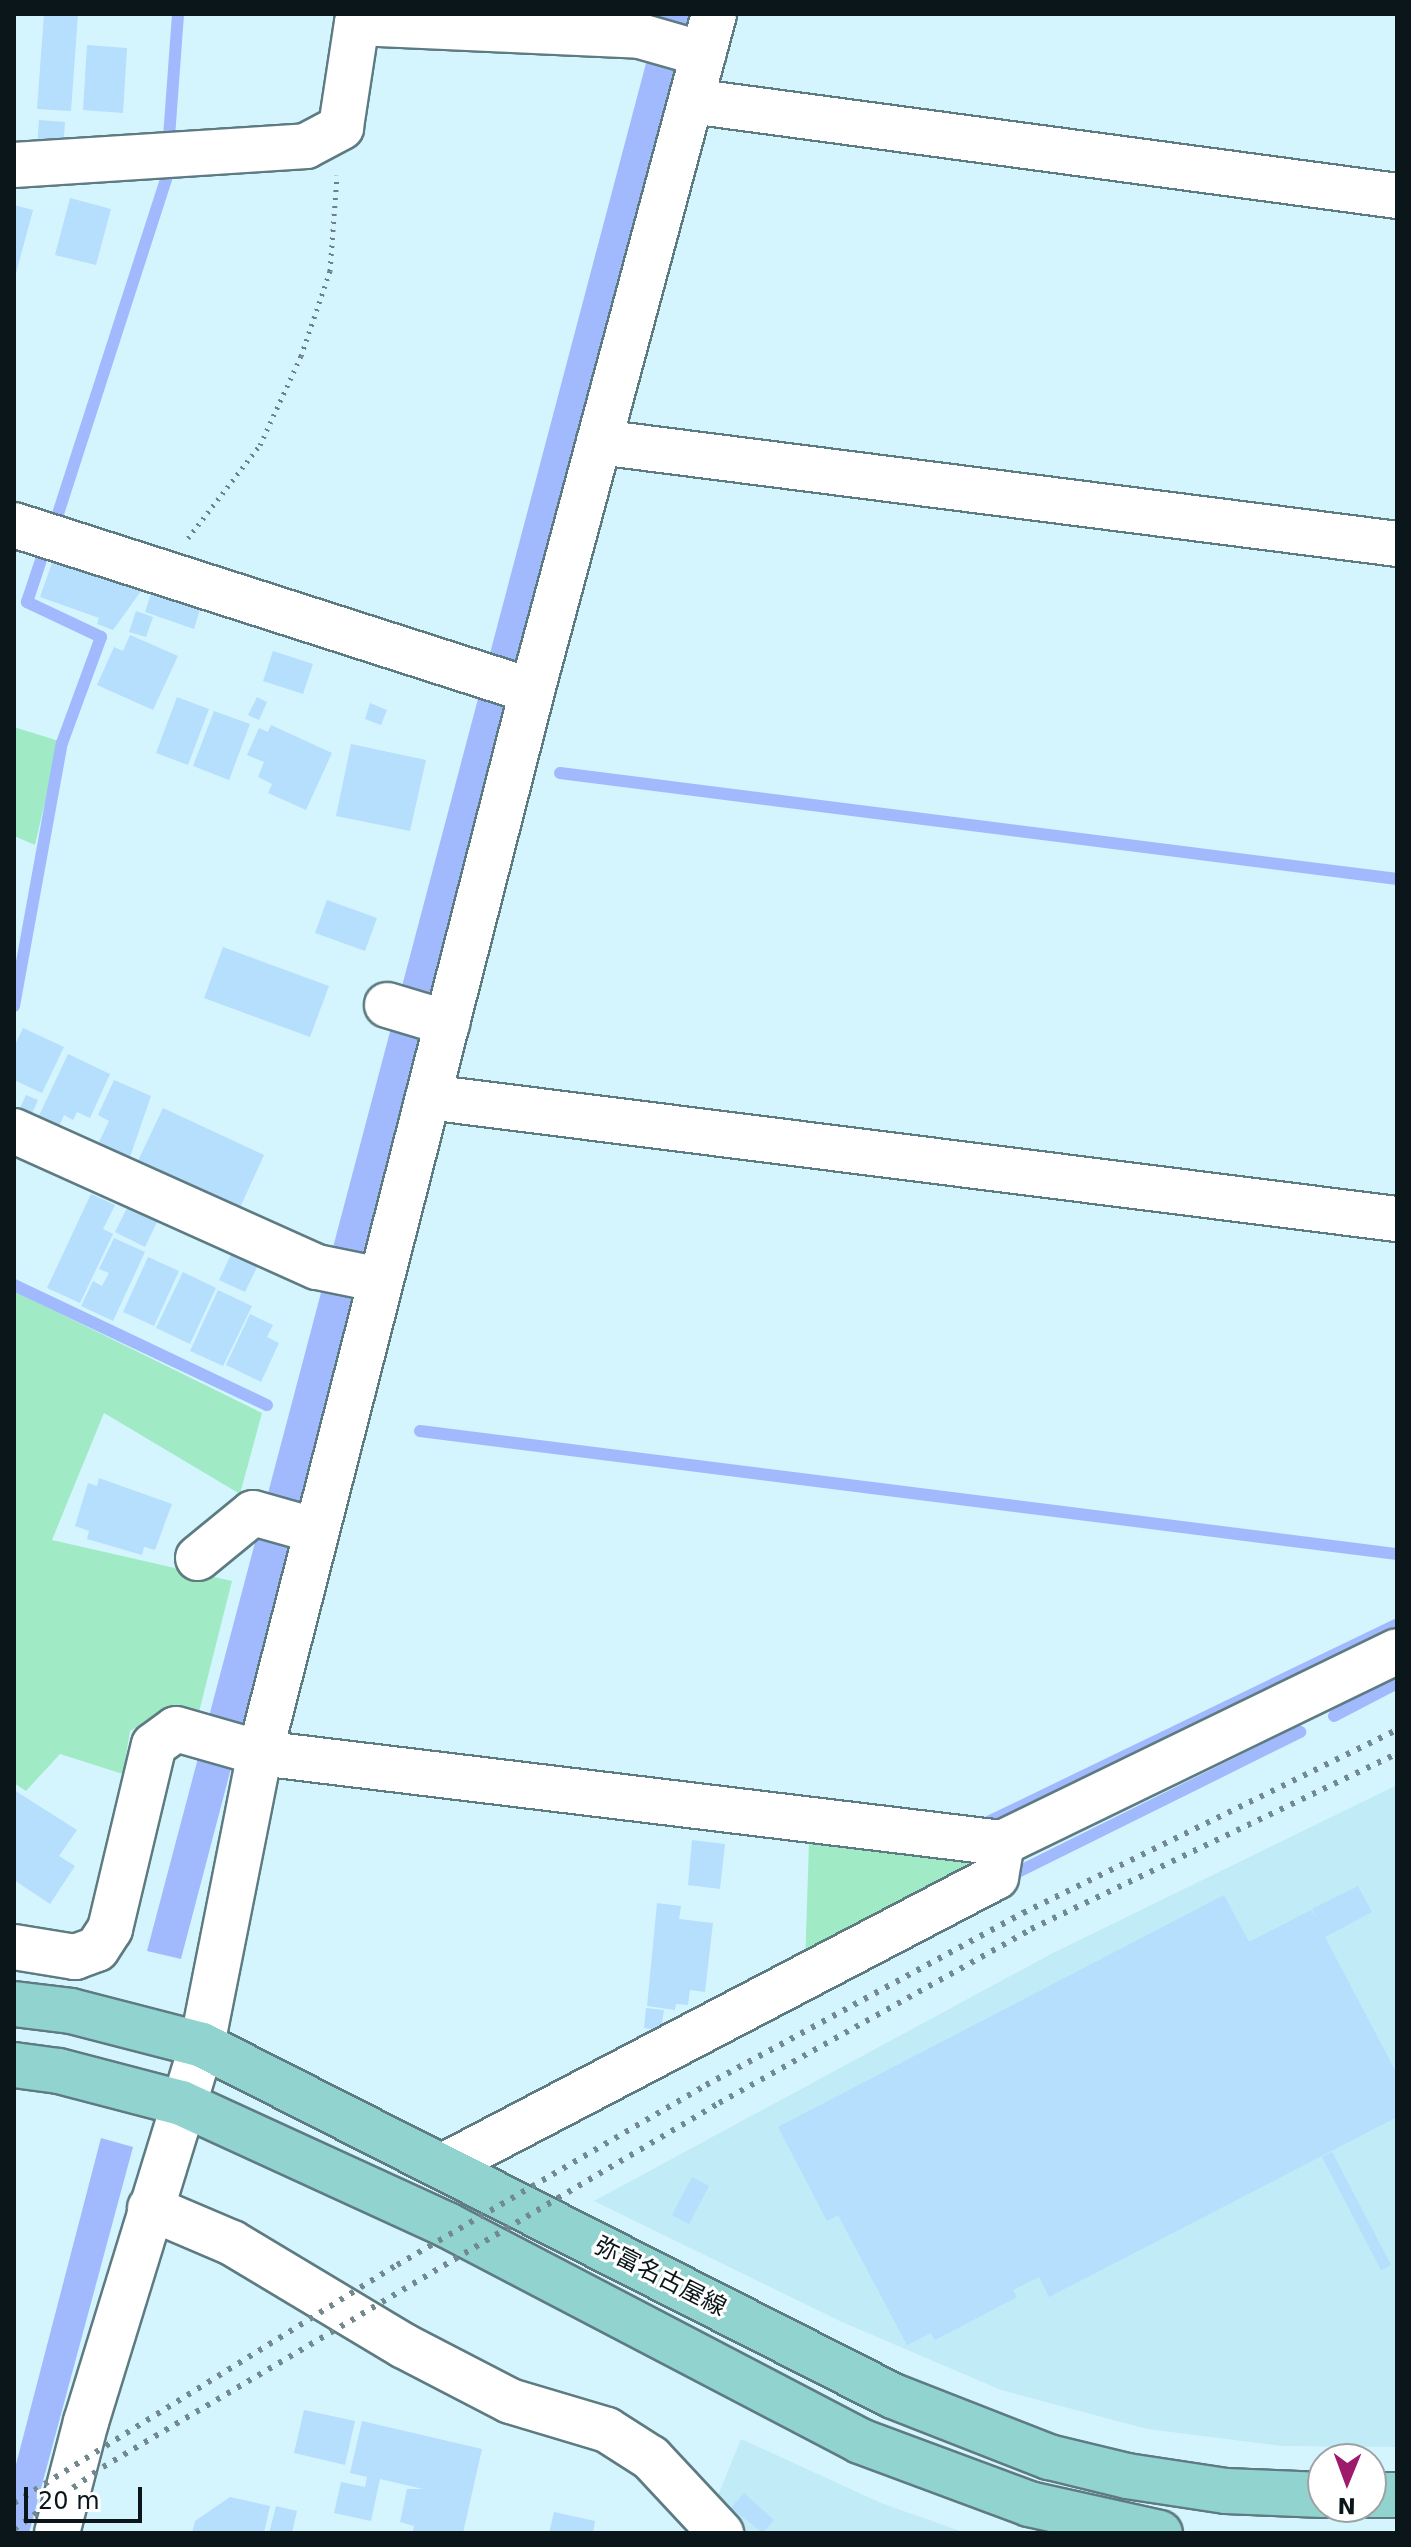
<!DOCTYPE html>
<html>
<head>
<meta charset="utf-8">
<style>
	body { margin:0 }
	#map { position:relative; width:1411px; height:2547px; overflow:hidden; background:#d5f5fe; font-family:"DejaVu Sans","Noto Sans JP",sans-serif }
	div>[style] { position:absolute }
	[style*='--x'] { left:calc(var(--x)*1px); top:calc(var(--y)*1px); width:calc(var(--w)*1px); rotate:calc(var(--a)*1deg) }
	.built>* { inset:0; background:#c1ebf6 }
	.green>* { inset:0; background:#a0ebc5 }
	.water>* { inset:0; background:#a1bafe }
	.stream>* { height:12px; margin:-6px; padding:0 6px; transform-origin:6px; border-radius:6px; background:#a1bafe }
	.building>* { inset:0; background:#b6defd }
	.path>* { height:5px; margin-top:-2.5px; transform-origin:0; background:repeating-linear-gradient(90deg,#6b8187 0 2px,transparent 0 8px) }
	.roads { filter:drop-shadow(2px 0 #5e7b82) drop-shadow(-2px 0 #5e7b82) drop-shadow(0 2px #5e7b82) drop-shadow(0 -2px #5e7b82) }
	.minor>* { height:44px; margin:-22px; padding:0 22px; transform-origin:22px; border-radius:22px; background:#fff }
	.major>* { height:44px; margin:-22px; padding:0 22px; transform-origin:22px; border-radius:22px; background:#91d3ce }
	.rail>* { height:6px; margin-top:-3px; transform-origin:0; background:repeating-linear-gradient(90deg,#72898f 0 4px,transparent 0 12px) }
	span { translate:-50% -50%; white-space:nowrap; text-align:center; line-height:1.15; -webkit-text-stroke:6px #fff; paint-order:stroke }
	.street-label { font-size:24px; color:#0a1619 }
	.frame { position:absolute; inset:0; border:16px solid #0a1619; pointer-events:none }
	.north { position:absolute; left:1307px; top:2443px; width:80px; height:80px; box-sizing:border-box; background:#fff; border:2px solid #9da2a3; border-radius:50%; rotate:181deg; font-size:22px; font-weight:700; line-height:32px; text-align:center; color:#0a1619 }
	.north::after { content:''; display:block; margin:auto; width:28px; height:36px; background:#9e1a6b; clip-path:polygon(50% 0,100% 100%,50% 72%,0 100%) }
	.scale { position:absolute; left:24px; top:2487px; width:118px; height:36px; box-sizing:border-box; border:4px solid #0a1619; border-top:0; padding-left:10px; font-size:24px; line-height:28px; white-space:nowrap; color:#0a1619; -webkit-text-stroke:6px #fff; paint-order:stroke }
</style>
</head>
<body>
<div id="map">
	<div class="built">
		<div style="clip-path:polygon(1397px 1785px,1397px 2447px,1282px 2446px,1147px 2429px,1001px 2390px,842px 2322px,594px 2201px,1051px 1954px)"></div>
		<div style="clip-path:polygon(741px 2439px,881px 2503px,966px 2533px,743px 2533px,715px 2503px)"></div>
	</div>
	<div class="green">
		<div style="clip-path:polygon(14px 727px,59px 741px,35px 845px,14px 836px)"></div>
		<div style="clip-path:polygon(14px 1291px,262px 1413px,240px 1494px,104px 1413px,52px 1540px,232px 1581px,197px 1720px,162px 1712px,130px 1731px,123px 1774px,60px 1754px,26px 1791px,14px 1783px)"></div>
		<div style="clip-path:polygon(809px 1842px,974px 1857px,982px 1865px,805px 1966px)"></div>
	</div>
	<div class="water">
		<div style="clip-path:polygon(659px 14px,691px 14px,181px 1959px,147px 1951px)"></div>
		<div style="clip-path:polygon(101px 2138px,133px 2147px,29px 2533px,14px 2533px,14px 2472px)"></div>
	</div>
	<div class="stream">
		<div style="--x:169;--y:137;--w:123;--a:-85.8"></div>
		<div style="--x:56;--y:520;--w:370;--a:-72.1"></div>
		<div style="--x:560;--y:773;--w:844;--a:7.22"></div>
		<div style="--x:14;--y:1006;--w:267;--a:-79.7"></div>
		<div style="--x:62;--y:743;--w:113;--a:-69.8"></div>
		<div style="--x:101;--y:637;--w:82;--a:-154.7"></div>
		<div style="--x:27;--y:602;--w:51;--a:-71.6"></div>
		<div style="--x:14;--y:1285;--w:280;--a:25.4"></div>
		<div style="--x:420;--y:1431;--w:985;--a:7.18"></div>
		<div style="--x:1334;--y:1716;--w:71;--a:-27.6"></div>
		<div style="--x:982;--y:1825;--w:461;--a:-25.8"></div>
		<div style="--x:1020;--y:1871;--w:313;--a:-26.4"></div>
	</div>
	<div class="building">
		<div style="clip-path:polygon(44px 14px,78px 14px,71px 111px,37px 109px)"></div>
		<div style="clip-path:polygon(87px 45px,127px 48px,123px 113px,83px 110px)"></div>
		<div style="clip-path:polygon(39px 120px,65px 122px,63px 149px,37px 148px)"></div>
		<div style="clip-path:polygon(70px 198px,111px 209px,96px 265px,55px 255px)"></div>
		<div style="clip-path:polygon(14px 205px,33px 210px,15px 277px,14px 277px)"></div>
		<div style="clip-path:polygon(54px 557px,144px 587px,113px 630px,97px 624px,99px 618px,40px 597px)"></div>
		<div style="clip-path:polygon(153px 587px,202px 603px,194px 629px,145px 612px)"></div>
		<div style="clip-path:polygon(136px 611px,153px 617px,146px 637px,129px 632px)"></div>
		<div style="clip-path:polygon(130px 635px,178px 656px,153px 710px,97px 685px,114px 647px,123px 651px)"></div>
		<div style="clip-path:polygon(273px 651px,313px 664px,303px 694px,263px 681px)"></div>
		<div style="clip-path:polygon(177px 697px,209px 709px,188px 765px,156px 753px)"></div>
		<div style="clip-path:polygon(257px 697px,267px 702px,259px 720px,248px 715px)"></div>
		<div style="clip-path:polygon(370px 703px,387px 710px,381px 725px,365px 719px)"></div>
		<div style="clip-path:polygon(214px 711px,250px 724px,229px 780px,193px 766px)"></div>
		<div style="clip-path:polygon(271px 725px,332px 753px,306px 810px,268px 793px,272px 784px,258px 777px,264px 762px,247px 755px,259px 728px,268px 732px)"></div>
		<div style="clip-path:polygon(351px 744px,426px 760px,410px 831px,336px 816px)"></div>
		<div style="clip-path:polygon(327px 900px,377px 918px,365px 951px,315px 933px)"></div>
		<div style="clip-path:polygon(223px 947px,329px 986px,310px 1037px,204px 998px)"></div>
		<div style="clip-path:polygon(23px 1028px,64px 1047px,42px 1093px,14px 1080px,14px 1047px)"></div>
		<div style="clip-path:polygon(68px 1054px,110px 1074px,90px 1118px,77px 1112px,73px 1120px,64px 1115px,56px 1134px,35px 1124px)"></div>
		<div style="clip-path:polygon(114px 1080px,151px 1096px,130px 1157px,99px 1142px,109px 1121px,98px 1115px)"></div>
		<div style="clip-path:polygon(26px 1095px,38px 1100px,28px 1122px,16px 1117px)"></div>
		<div style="clip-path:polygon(163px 1108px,264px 1155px,238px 1212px,136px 1165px)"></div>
		<div style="clip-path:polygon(91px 1194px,115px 1205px,103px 1229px,113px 1234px,80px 1303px,47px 1288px)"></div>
		<div style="clip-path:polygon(129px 1204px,159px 1218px,145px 1247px,115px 1232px)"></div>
		<div style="clip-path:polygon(114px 1238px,145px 1252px,113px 1321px,81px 1306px,93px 1281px,102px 1286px,109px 1273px,99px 1269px)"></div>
		<div style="clip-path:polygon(234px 1248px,260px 1261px,245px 1292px,219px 1280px)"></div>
		<div style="clip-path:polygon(148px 1257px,179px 1271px,154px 1326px,123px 1312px)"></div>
		<div style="clip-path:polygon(183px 1272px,216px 1288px,190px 1344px,156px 1328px)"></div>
		<div style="clip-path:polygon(218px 1290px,252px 1306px,223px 1366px,190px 1351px)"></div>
		<div style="clip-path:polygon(250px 1314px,273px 1325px,267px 1337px,279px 1343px,261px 1382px,226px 1365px)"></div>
		<div style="clip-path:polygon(99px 1478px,172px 1504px,155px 1550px,144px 1547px,142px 1555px,87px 1539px,89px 1531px,75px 1526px,88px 1483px,97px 1486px)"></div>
		<div style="clip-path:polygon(14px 1790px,77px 1830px,59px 1856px,75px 1866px,50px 1904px,14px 1880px)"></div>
		<div style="clip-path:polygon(692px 1840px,725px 1844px,720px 1889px,688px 1885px)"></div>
		<div style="clip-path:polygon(1358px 1886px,1372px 1912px,1325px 1937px,1397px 2074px,1397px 2117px,1049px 2297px,1039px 2277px,1013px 2290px,1017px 2297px,935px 2340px,931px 2333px,907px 2345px,838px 2215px,827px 2221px,778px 2127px,1224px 1895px,1249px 1942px,1311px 1910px,1318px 1920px,1312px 1909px)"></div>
		<div style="clip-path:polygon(657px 1903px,681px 1906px,679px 1919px,713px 1923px,705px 1992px,690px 1990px,688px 2005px,676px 2004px,675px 2010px,647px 2006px)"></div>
		<div style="clip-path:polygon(646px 2008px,664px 2010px,661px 2030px,644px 2028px)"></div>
		<div style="clip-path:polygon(1332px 2152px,1391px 2265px,1381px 2270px,1322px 2157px)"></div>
		<div style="clip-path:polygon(692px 2177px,709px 2186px,689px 2224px,672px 2215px)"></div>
		<div style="clip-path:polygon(304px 2410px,355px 2421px,345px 2465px,294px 2453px)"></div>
		<div style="clip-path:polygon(362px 2421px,482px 2449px,463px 2533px,413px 2531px,414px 2526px,400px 2522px,407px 2489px,423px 2489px,380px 2479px,371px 2521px,334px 2513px,341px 2482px,365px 2487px,367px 2477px,350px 2473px)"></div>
		<div style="clip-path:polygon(744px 2493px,774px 2520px,763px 2533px,731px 2508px)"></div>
		<div style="clip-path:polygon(230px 2497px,270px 2506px,264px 2533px,192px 2533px,195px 2521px)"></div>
		<div style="clip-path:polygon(276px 2506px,297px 2511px,292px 2533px,269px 2533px)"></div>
		<div style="clip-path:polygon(554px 2512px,595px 2521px,593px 2533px,549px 2533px)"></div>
	</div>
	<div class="path">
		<div style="--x:188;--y:538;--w:118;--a:-52.3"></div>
		<div style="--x:260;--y:445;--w:98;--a:-65.3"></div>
		<div style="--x:301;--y:356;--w:90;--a:-71.2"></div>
		<div style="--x:330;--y:271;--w:96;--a:-85.8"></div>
	</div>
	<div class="roads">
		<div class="minor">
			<div style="--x:691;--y:101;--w:712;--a:7.66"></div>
			<div style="--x:14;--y:165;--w:293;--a:-3.7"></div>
			<div style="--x:306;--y:146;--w:40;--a:-28"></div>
			<div style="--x:341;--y:127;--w:105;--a:-81.3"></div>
			<div style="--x:357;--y:23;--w:283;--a:2.6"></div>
			<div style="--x:640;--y:36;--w:66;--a:15.9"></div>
			<div style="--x:599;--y:442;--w:804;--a:7.28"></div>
			<div style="--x:14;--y:525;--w:544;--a:17.77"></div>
			<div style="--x:387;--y:1005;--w:63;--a:16.7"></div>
			<div style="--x:428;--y:1097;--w:977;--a:7.18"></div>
			<div style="--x:14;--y:1131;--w:332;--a:24.2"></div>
			<div style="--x:317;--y:1267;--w:65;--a:11.5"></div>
			<div style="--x:198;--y:1558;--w:71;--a:-39.3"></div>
			<div style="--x:253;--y:1513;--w:66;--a:15.7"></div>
			<div style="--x:14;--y:1947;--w:62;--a:9.3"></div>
			<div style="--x:75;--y:1957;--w:23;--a:-20"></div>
			<div style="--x:97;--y:1949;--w:24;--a:-57"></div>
			<div style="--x:110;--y:1929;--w:189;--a:-76.6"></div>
			<div style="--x:154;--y:1745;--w:27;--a:-36"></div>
			<div style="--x:176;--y:1729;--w:87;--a:15.9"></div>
			<div style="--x:260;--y:1753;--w:747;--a:6.92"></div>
			<div style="--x:1002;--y:1843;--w:439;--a:-25.9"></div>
			<div style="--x:443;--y:2166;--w:624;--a:-27.59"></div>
			<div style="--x:996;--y:1877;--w:35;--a:-80"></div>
			<div style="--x:150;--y:2208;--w:89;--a:23.1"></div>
			<div style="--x:232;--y:2243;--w:200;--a:30.9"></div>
			<div style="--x:404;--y:2346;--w:119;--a:27.4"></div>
			<div style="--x:510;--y:2401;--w:101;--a:16.6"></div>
			<div style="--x:607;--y:2430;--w:52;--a:32.5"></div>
			<div style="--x:651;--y:2458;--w:103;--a:47"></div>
			<div style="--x:57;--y:2533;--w:115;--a:-75.4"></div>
			<div style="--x:86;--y:2422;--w:394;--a:-72.9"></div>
			<div style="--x:202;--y:2045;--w:298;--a:-78.8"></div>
			<div style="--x:260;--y:1753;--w:1096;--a:-75.63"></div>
			<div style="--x:532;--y:691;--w:701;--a:-74.95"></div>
		</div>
		<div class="major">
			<div style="--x:14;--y:2004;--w:57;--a:7"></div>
			<div style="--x:71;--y:2011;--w:135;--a:14.5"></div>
			<div style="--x:202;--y:2045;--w:775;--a:26.93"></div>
			<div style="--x:893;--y:2396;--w:168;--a:21.4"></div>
			<div style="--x:1049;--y:2457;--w:80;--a:13.7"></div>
			<div style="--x:1127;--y:2476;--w:100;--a:8.6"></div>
			<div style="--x:1226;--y:2491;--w:97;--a:2.4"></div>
			<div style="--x:14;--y:2065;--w:45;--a:7.6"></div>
			<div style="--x:59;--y:2071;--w:126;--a:14.7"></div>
			<div style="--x:181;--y:2103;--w:293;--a:24.6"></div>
			<div style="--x:447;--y:2225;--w:466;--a:27.6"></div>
			<div style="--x:860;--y:2441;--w:180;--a:20.4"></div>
			<div style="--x:1029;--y:2504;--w:134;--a:12.5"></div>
			<div style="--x:1371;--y:2495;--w:26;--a:0"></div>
		</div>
	</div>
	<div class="rail">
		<div style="--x:14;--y:2503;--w:451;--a:-31.9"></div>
		<div style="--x:397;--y:2265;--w:358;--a:-30.2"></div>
		<div style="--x:706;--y:2085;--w:361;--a:-28.5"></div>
		<div style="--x:1023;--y:1913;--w:416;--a:-26.1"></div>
		<div style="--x:14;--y:2529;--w:108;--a:-34.9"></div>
		<div style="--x:103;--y:2467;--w:716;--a:-30.58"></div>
		<div style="--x:719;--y:2103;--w:357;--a:-29.1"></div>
		<div style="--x:1031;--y:1929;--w:406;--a:-25.6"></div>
	</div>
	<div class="street-label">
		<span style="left:660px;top:2277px;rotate:27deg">弥富名古屋線</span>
	</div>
	<div class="frame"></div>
	<div class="north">N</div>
	<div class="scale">20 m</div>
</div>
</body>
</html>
